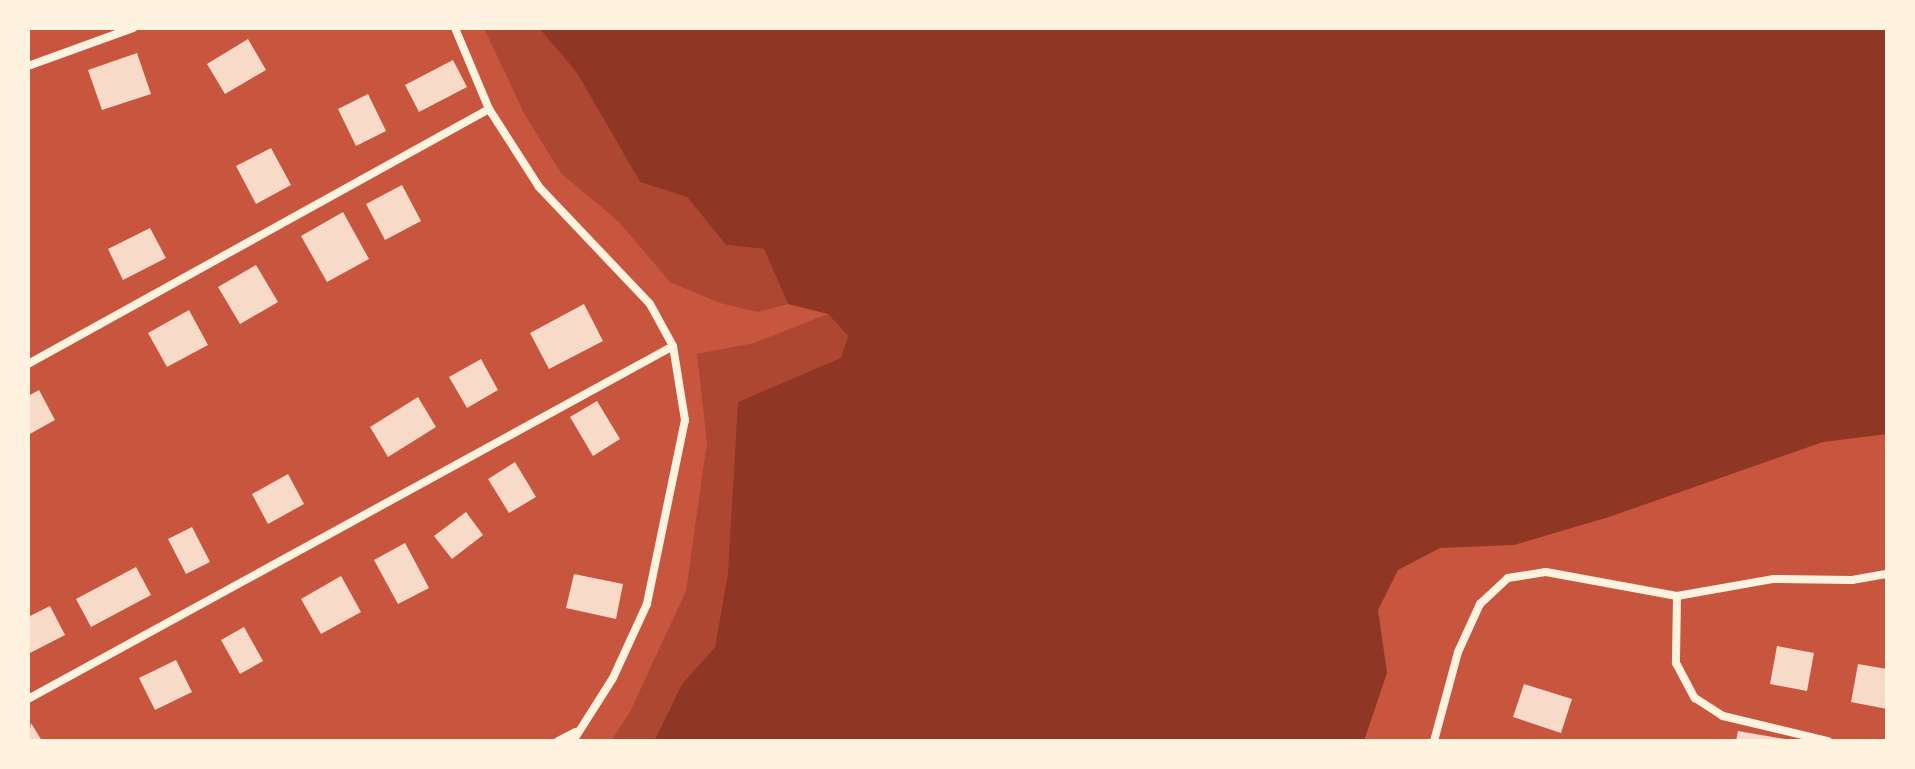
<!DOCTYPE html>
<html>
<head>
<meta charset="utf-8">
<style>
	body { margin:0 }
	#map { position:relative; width:1915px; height:769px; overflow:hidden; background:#c8553d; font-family:"Golos Text",sans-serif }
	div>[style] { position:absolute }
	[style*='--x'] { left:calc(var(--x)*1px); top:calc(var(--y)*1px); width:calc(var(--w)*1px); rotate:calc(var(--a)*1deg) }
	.green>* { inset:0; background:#ae4732 }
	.water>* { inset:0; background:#8f3625 }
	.building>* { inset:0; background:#f7dbc8 }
	.minor>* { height:8px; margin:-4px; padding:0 4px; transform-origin:4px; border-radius:4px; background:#fff3e0 }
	span { translate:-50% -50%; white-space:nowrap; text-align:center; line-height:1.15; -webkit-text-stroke:6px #fff3e0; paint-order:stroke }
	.frame { position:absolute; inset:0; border:30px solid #fff3e0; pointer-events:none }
</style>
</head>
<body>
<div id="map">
	<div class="green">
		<div style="clip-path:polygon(484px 28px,539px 28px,577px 73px,640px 182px,687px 197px,726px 245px,764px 249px,788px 304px,758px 312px,720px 303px,670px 282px,619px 222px,561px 173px,525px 115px)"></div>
		<div style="clip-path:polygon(828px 314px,848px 336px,841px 358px,819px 368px,728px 573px,715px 647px,682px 684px,654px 741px,611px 741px,630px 712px,686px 591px,707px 442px,697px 354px,754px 343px)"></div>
	</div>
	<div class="water">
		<div style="clip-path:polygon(539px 28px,1887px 28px,1887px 434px,1823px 442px,1609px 517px,1514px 545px,1440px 548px,1398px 570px,1378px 610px,1387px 673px,1364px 741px,654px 741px,682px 684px,715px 647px,728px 573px,738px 402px,841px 358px,848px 336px,828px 314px,788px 304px,764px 249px,726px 245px,687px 197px,640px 182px,577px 73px)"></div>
	</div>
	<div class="building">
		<div style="clip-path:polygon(248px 39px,266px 70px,225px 94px,207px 64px)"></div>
		<div style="clip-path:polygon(137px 53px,151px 94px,102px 110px,88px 70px)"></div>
		<div style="clip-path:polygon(453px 60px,467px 87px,419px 112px,405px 85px)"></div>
		<div style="clip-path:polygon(368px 94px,386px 131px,356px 146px,338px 109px)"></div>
		<div style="clip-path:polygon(271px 148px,291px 185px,256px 204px,236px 166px)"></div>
		<div style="clip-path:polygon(402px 185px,421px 221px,385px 240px,366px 204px)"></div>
		<div style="clip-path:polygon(343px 212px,369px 259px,327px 282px,301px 236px)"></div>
		<div style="clip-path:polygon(150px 228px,166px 258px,123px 280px,108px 249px)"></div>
		<div style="clip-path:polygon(256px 265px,278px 302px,240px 324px,218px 287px)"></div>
		<div style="clip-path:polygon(584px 304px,603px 341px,549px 369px,530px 333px)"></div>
		<div style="clip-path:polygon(189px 310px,208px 345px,167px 367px,148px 333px)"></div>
		<div style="clip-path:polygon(481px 359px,498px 390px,467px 408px,449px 377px)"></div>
		<div style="clip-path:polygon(39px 390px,55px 420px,28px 435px,28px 396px)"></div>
		<div style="clip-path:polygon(418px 397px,436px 427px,388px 457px,370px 427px)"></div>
		<div style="clip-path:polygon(597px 401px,620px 439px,593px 456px,570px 417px)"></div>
		<div style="clip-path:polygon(515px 462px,536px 497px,509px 513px,488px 479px)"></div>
		<div style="clip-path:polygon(288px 474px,304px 504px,268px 524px,252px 494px)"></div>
		<div style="clip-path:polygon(466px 512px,483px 535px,452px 559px,434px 536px)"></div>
		<div style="clip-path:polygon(192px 527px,210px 562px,186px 574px,168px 539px)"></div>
		<div style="clip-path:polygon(405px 543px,429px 588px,398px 604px,374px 560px)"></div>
		<div style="clip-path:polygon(136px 567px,151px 595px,91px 627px,76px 599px)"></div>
		<div style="clip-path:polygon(574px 574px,623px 584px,616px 619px,566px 608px)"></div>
		<div style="clip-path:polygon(341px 576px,361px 612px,321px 634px,301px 599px)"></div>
		<div style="clip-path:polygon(50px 606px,65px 635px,30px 653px,28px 617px)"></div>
		<div style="clip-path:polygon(244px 627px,263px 661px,240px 674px,221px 640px)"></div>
		<div style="clip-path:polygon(1777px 646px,1814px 653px,1807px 691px,1770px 684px)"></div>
		<div style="clip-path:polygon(176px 660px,192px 692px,155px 710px,139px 678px)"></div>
		<div style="clip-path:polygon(1858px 664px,1887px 669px,1887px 709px,1851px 702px)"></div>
		<div style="clip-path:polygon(1524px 684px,1572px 699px,1561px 733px,1513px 717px)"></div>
		<div style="clip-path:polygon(31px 723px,42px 741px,28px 741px)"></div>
		<div style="clip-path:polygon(1738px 731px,1785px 739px,1785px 741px,1736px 741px)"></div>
	</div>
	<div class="minor">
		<div style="--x:455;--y:28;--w:88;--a:67.2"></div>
		<div style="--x:489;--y:109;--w:93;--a:57.3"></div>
		<div style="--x:539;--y:187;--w:161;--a:46.5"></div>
		<div style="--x:650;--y:304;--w:48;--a:61.3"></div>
		<div style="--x:673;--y:346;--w:75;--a:80.8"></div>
		<div style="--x:685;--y:420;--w:188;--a:101.7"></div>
		<div style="--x:647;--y:604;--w:81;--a:114.7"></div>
		<div style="--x:613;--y:678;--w:75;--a:122.4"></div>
		<div style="--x:28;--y:66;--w:112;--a:-19.9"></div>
		<div style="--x:28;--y:364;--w:527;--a:-28.95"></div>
		<div style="--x:1677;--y:596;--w:67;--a:90.9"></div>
		<div style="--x:1676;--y:663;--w:40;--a:62"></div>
		<div style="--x:1695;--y:698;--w:33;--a:33"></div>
		<div style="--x:1723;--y:716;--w:108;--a:13.4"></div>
		<div style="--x:28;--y:699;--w:735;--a:-28.69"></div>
		<div style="--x:558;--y:741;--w:20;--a:-27"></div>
		<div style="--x:1434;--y:741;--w:92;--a:-74.9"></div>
		<div style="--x:1458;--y:652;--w:53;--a:-65.4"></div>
		<div style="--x:1480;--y:604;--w:38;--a:-43"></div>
		<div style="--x:1508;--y:578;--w:38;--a:-9"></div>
		<div style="--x:1546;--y:572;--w:133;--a:10.4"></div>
		<div style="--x:1677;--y:596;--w:97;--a:-10"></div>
		<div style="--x:1773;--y:579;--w:79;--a:0.7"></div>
		<div style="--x:1852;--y:580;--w:36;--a:-10"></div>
	</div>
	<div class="frame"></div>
</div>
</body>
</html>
